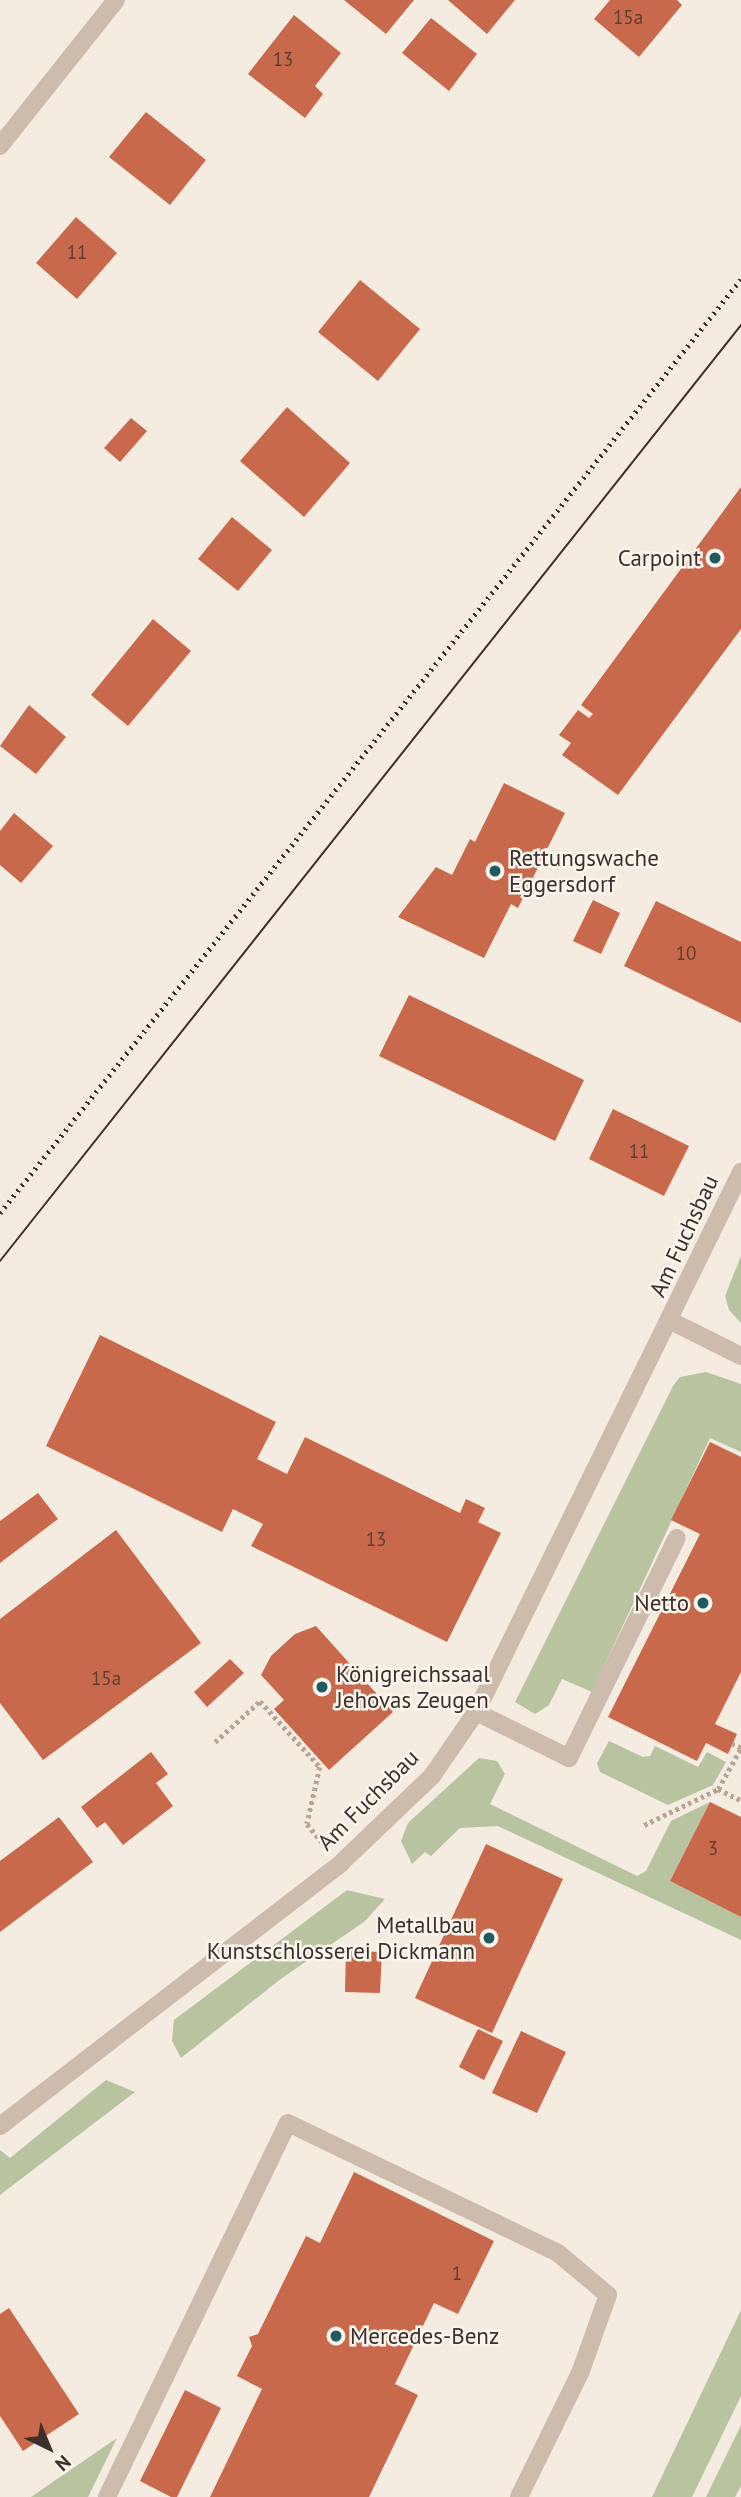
<!DOCTYPE html>
<html>
<head>
<meta charset="utf-8">
<style>
	body { margin:0 }
	#map { position:relative; width:741px; height:2497px; overflow:hidden; background:#f4ebe1; font-family:"PT Sans",sans-serif }
	div>[style] { position:absolute }
	[style*='--x'] { left:calc(var(--x)*1px); top:calc(var(--y)*1px); width:calc(var(--w)*1px); rotate:calc(var(--a)*1deg) }
	.green>* { inset:0; background:#b8c4a0 }
	.building>* { inset:0; background:#c8694b }
	.path>* { height:4.5px; margin-top:-2.25px; transform-origin:0; background:repeating-linear-gradient(90deg,#b9a596 0 3.5px,transparent 0 7px) }
	.service>* { height:18px; margin:-9px; padding:0 9px; transform-origin:9px; border-radius:9px; background:#cdbbac }
	.minor>* { height:18px; margin:-9px; padding:0 9px; transform-origin:9px; border-radius:9px; background:#cdbbac }
	.tram>* { height:2px; margin:-1px; padding:0 1px; transform-origin:1px; border-radius:1px; background:#3b302b }
	.rail>* { height:5px; margin-top:-2.5px; transform-origin:0; background:repeating-linear-gradient(90deg,#3b302b 0 2px,transparent 0 7px) }
	.dots>* { width:19px; height:19px; translate:-50% -50%; box-sizing:border-box; border:4px solid #fbf5ee; border-radius:50% }
	span { translate:-50% -50%; white-space:nowrap; text-align:center; line-height:1.15; -webkit-text-stroke:5px #fbf5ee; paint-order:stroke }
	.number-label { font-size:19px; color:#5e3e33 }
	.number-label span { -webkit-text-stroke-width:0 }
	.poi-label { font-size:23px; color:#3b302b }
	.right { translate:-100% -50%; text-align:right }
	.left { translate:0 -50%; text-align:left }
	.street-label { font-size:23px; color:#3b302b }
	.north { position:absolute; left:14px; top:2413px; width:70px; height:70px; -webkit-text-stroke:5px #fbf5ee; paint-order:stroke; rotate:137deg; font-size:19px; font-weight:700; line-height:28px; text-align:center; color:#3b302b }
	.north::after { content:''; display:block; margin:auto; width:24px; height:32px; background:#3b302b; clip-path:polygon(50% 0,100% 100%,50% 72%,0 100%) }
</style>
</head>
<body>
<div id="map">
	<div class="green">
		<div style="clip-path:polygon(741px 1256px,741px 1323px,729px 1310px,725px 1296px)"></div>
		<div style="clip-path:polygon(706px 1372px,741px 1384px,741px 1452px,710px 1438px,592px 1692px,562px 1679px,549px 1705px,535px 1714px,515px 1702px,673px 1386px,680px 1377px)"></div>
		<div style="clip-path:polygon(609px 1741px,643px 1757px,650px 1756px,655px 1746px,698px 1767px,707px 1752px,726px 1762px,713px 1785px,668px 1805px,600px 1772px,597px 1763px)"></div>
		<div style="clip-path:polygon(479px 1758px,497px 1761px,505px 1774px,490px 1804px,637px 1876px,646px 1871px,671px 1821px,710px 1802px,670px 1881px,741px 1917px,741px 1940px,498px 1826px,460px 1828px,431px 1856px,425px 1852px,412px 1864px,401px 1841px,408px 1823px)"></div>
		<div style="clip-path:polygon(347px 1890px,385px 1899px,364px 1922px,282px 1978px,181px 2058px,172px 2041px,174px 2020px)"></div>
		<div style="clip-path:polygon(106px 2080px,135px 2092px,0 2195px,0 2150px,10px 2158px)"></div>
		<div style="clip-path:polygon(741px 2310px,741px 2396px,692px 2497px,652px 2497px)"></div>
		<div style="clip-path:polygon(741px 2425px,741px 2486px,735px 2497px,706px 2497px)"></div>
		<div style="clip-path:polygon(117px 2438px,88px 2497px,31px 2497px)"></div>
	</div>
	<div class="building">
		<div style="clip-path:polygon(344px 0,414px 0,386px 34px)"></div>
		<div style="clip-path:polygon(448px 0,515px 0,487px 34px)"></div>
		<div style="clip-path:polygon(610px 0,677px 0,682px 5px,639px 57px,594px 19px)"></div>
		<div style="clip-path:polygon(294px 15px,341px 53px,315px 86px,323px 94px,305px 118px,248px 74px)"></div>
		<div style="clip-path:polygon(431px 18px,477px 54px,449px 91px,402px 53px)"></div>
		<div style="clip-path:polygon(146px 112px,206px 160px,170px 205px,109px 157px)"></div>
		<div style="clip-path:polygon(76px 217px,117px 253px,77px 299px,36px 263px)"></div>
		<div style="clip-path:polygon(360px 280px,420px 329px,378px 381px,318px 332px)"></div>
		<div style="clip-path:polygon(287px 407px,350px 463px,304px 517px,240px 461px)"></div>
		<div style="clip-path:polygon(131px 418px,147px 431px,120px 462px,104px 448px)"></div>
		<div style="clip-path:polygon(741px 487px,741px 629px,618px 795px,562px 755px,571px 743px,559px 735px,578px 710px,589px 718px,593px 714px,581px 705px)"></div>
		<div style="clip-path:polygon(232px 517px,272px 550px,238px 591px,198px 559px)"></div>
		<div style="clip-path:polygon(153px 619px,191px 651px,128px 726px,91px 695px)"></div>
		<div style="clip-path:polygon(29px 705px,66px 737px,36px 774px,0 746px)"></div>
		<div style="clip-path:polygon(504px 783px,565px 813px,518px 908px,511px 904px,484px 958px,398px 917px,436px 867px,452px 875px,470px 839px,475px 842px)"></div>
		<div style="clip-path:polygon(14px 813px,53px 846px,21px 883px,0 865px,0 831px)"></div>
		<div style="clip-path:polygon(593px 900px,620px 913px,601px 954px,573px 941px)"></div>
		<div style="clip-path:polygon(656px 901px,741px 942px,741px 1023px,624px 966px)"></div>
		<div style="clip-path:polygon(409px 995px,584px 1080px,555px 1141px,379px 1056px)"></div>
		<div style="clip-path:polygon(613px 1109px,689px 1146px,664px 1196px,589px 1159px)"></div>
		<div style="clip-path:polygon(100px 1335px,276px 1422px,257px 1459px,287px 1474px,305px 1437px,460px 1513px,466px 1499px,485px 1508px,478px 1522px,501px 1533px,447px 1642px,251px 1546px,263px 1524px,233px 1509px,222px 1532px,46px 1446px)"></div>
		<div style="clip-path:polygon(710px 1442px,741px 1457px,741px 1672px,715px 1724px,737px 1734px,728px 1754px,706px 1743px,697px 1761px,608px 1717px,700px 1534px,671px 1520px)"></div>
		<div style="clip-path:polygon(38px 1493px,58px 1519px,0 1563px,0 1521px)"></div>
		<div style="clip-path:polygon(116px 1530px,201px 1643px,43px 1760px,0 1703px,0 1619px)"></div>
		<div style="clip-path:polygon(316px 1626px,393px 1712px,329px 1770px,274px 1709px,284px 1700px,261px 1675px,271px 1656px,295px 1634px)"></div>
		<div style="clip-path:polygon(230px 1659px,244px 1673px,207px 1707px,194px 1692px)"></div>
		<div style="clip-path:polygon(151px 1752px,168px 1774px,156px 1783px,173px 1806px,123px 1845px,105px 1822px,97px 1828px,81px 1807px)"></div>
		<div style="clip-path:polygon(710px 1802px,741px 1817px,741px 1917px,670px 1881px)"></div>
		<div style="clip-path:polygon(59px 1817px,93px 1862px,0 1932px,0 1861px)"></div>
		<div style="clip-path:polygon(486px 1844px,563px 1879px,492px 2033px,415px 1998px)"></div>
		<div style="clip-path:polygon(346px 1951px,382px 1952px,380px 1993px,345px 1992px)"></div>
		<div style="clip-path:polygon(478px 2029px,503px 2041px,484px 2080px,459px 2067px)"></div>
		<div style="clip-path:polygon(521px 2031px,566px 2052px,537px 2113px,492px 2093px)"></div>
		<div style="clip-path:polygon(354px 2172px,494px 2241px,458px 2314px,434px 2303px,395px 2384px,418px 2395px,369px 2497px,210px 2497px,262px 2389px,237px 2376px,252px 2346px,249px 2337px,258px 2334px,306px 2236px,320px 2243px)"></div>
		<div style="clip-path:polygon(9px 2308px,79px 2414px,23px 2451px,0 2416px,0 2314px)"></div>
		<div style="clip-path:polygon(185px 2390px,221px 2408px,177px 2497px,171px 2497px,140px 2481px)"></div>
	</div>
	<div class="path">
		<div style="--x:215;--y:1742;--w:61;--a:-42.3"></div>
		<div style="--x:260;--y:1701;--w:89;--a:47.7"></div>
		<div style="--x:320;--y:1767;--w:58;--a:102.8"></div>
		<div style="--x:307;--y:1824;--w:23;--a:50"></div>
		<div style="--x:718;--y:1789;--w:25;--a:26"></div>
		<div style="--x:644;--y:1825;--w:82;--a:-25.9"></div>
		<div style="--x:718;--y:1789;--w:47;--a:-60.7"></div>
		<div style="--x:741;--y:1748;--w:10;--a:-156"></div>
	</div>
	<div class="service">
		<div style="--x:476;--y:1712;--w:104;--a:26.3"></div>
		<div style="--x:569;--y:1758;--w:245;--a:-63.9"></div>
		<div style="--x:107;--y:2497;--w:415;--a:-64.2"></div>
		<div style="--x:288;--y:2123;--w:300;--a:25.7"></div>
		<div style="--x:558;--y:2253;--w:65;--a:40"></div>
		<div style="--x:608;--y:2295;--w:83;--a:109.7"></div>
		<div style="--x:580;--y:2373;--w:138;--a:116.2"></div>
	</div>
	<div class="minor">
		<div style="--x:0;--y:146;--w:186;--a:-51.5"></div>
		<div style="--x:671;--y:1321;--w:78;--a:26.6"></div>
		<div style="--x:0;--y:2126;--w:431;--a:-37.6"></div>
		<div style="--x:341;--y:1863;--w:126;--a:-43.7"></div>
		<div style="--x:432;--y:1776;--w:78;--a:-55.5"></div>
		<div style="--x:476;--y:1712;--w:602;--a:-63.86"></div>
	</div>
	<div class="tram">
		<div style="--x:0;--y:1261;--w:1194;--a:-51.63"></div>
	</div>
	<div class="rail">
		<div style="--x:0;--y:1213;--w:1192;--a:-51.57"></div>
	</div>
	<div class="dots">
		<div style="left:715px;top:558px;background:#1f5a5e"></div>
		<div style="left:495px;top:871px;background:#1f5a5e"></div>
		<div style="left:703px;top:1603px;background:#1f5a5e"></div>
		<div style="left:322px;top:1687px;background:#1f5a5e"></div>
		<div style="left:489px;top:1938px;background:#1f5a5e"></div>
		<div style="left:336px;top:2336px;background:#1f5a5e"></div>
	</div>
	<div class="number-label">
		<span style="left:628px;top:18px">15a</span>
		<span style="left:283px;top:60px">13</span>
		<span style="left:77px;top:253px">11</span>
		<span style="left:686px;top:954px">10</span>
		<span style="left:639px;top:1152px">11</span>
		<span style="left:376px;top:1540px">13</span>
		<span style="left:106px;top:1679px">15a</span>
		<span style="left:713px;top:1849px">3</span>
		<span style="left:457px;top:2274px">1</span>
	</div>
	<div class="poi-label">
		<span class="right" style="left:701px;top:558px">Carpoint</span>
		<span class="left" style="left:509px;top:871px">Rettungswache<br>Eggersdorf</span>
		<span class="right" style="left:689px;top:1603px">Netto</span>
		<span class="left" style="left:336px;top:1687px">Königreichssaal<br>Jehovas Zeugen</span>
		<span class="right" style="left:475px;top:1938px">Metallbau<br>Kunstschlosserei Dickmann</span>
		<span class="left" style="left:350px;top:2336px">Mercedes-Benz</span>
	</div>
	<div class="street-label">
		<span style="left:684px;top:1236px;rotate:-65deg">Am Fuchsbau</span>
		<span style="left:368px;top:1800px;rotate:-45deg">Am Fuchsbau</span>
	</div>
	<div class="north">N</div>
</div>
</body>
</html>
